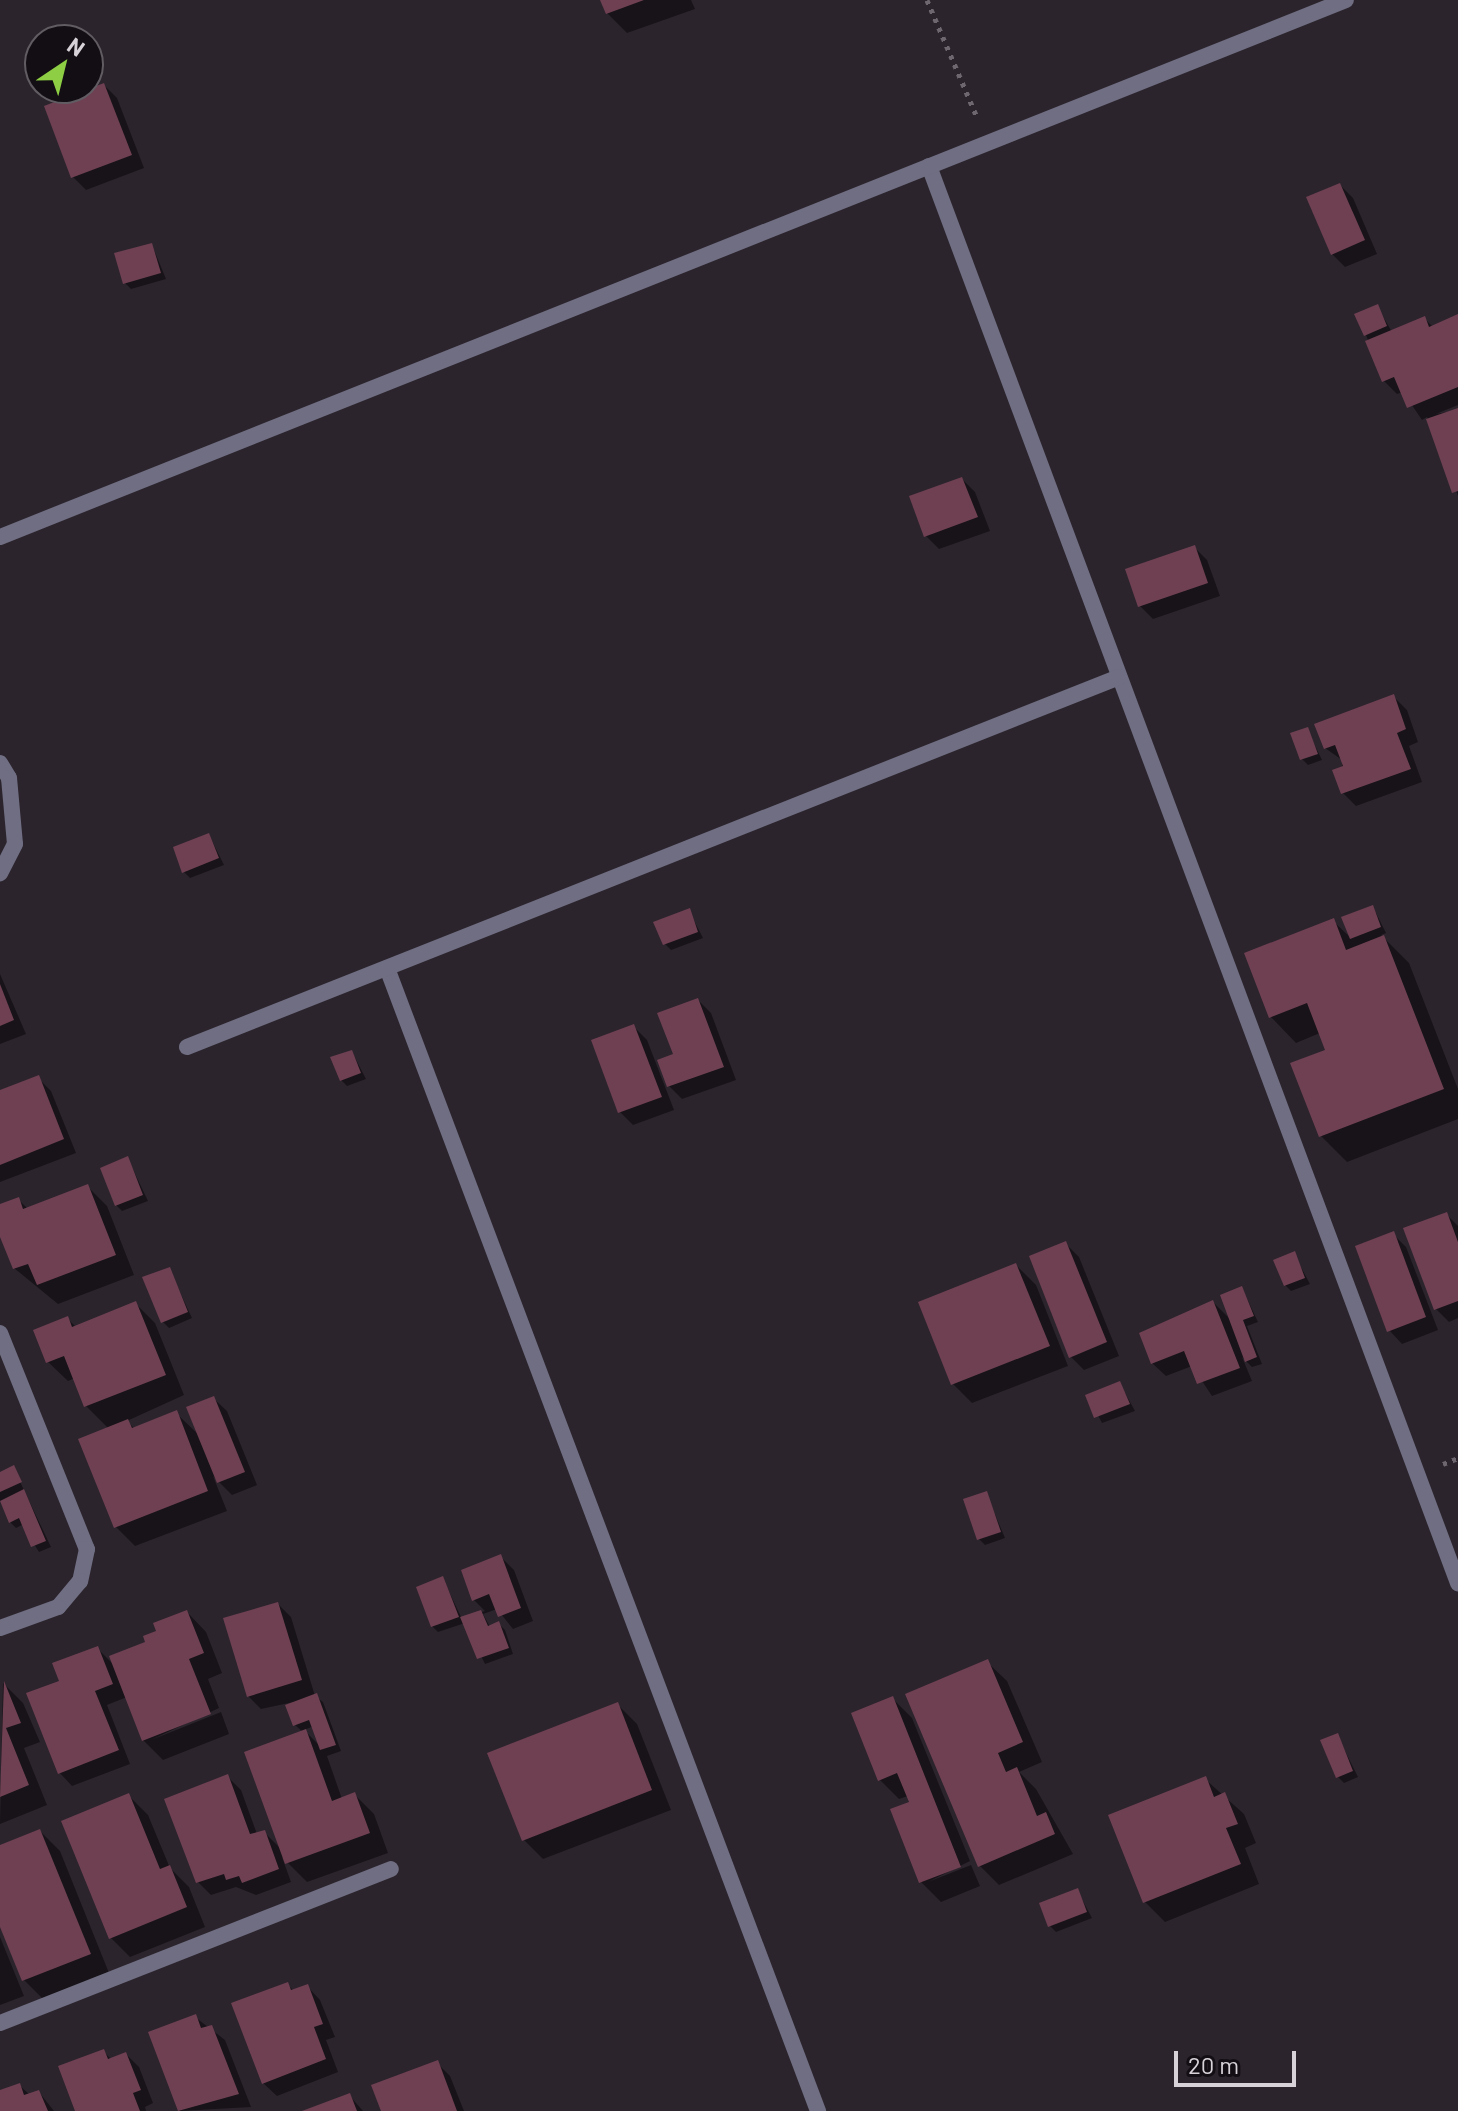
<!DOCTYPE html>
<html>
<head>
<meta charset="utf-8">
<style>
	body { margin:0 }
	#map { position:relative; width:1458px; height:2111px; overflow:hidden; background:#2c242d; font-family:Barlow,sans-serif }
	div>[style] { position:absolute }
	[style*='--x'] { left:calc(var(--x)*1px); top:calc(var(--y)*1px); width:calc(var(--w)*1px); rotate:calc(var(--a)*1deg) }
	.shadow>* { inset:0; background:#0007 }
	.building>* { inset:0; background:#6f4052 }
	.path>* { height:5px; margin-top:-2.5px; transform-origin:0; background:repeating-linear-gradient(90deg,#6f6770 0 4px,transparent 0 10px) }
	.minor>* { height:16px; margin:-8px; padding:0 8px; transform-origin:8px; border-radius:8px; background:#6f6e82 }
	span { translate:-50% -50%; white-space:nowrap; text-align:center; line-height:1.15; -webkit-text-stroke:6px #120e13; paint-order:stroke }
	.north { position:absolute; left:24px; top:24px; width:80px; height:80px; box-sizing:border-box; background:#120e13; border:2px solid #615c62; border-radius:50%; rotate:35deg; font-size:22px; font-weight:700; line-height:32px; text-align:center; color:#d7d1d8 }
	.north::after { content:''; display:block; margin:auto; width:28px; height:36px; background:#8dce44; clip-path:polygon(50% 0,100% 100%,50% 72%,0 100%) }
	.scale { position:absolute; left:1174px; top:2051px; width:122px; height:36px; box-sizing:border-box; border:4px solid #d7d1d8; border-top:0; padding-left:10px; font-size:24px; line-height:28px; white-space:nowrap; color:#d7d1d8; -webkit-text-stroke:6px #120e13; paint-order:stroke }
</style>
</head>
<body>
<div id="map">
	<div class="shadow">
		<div style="clip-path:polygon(602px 0,691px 0,695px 9px,627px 33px,607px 13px)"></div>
		<div style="clip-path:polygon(104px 85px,117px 98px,144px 168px,86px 190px,73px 177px)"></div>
		<div style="clip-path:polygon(1340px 185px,1353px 198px,1377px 254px,1345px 267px,1332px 254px)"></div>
		<div style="clip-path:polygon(152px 245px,166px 279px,131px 289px,125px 283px)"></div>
		<div style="clip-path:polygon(1377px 306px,1392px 332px,1425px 319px,1433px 327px,1458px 316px,1458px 405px,1436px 414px,1458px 410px,1458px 496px,1427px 417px,1422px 420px,1403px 392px,1397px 394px,1384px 381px,1366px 335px)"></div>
		<div style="clip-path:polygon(962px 479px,975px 492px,990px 531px,939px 549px,926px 536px)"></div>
		<div style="clip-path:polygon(1194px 547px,1207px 560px,1220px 596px,1153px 619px,1140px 606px)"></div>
		<div style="clip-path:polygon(1394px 697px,1407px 710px,1418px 742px,1409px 746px,1422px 782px,1356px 806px,1343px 793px,1342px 760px,1325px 748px)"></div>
		<div style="clip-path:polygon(1307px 729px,1322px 760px,1308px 765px,1302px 759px)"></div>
		<div style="clip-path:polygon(209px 835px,224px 865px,190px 878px,184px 872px)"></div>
		<div style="clip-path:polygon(1373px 907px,1386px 933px,1381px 935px,1409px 963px,1458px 1089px,1458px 1119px,1347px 1162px,1321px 1136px,1327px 1051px,1320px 1033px,1296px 1043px,1271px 1017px,1333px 921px,1352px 939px,1343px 918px)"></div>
		<div style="clip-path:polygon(689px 911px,703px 938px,671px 950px,665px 944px)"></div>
		<div style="clip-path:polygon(0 974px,26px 1034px,0 1044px)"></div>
		<div style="clip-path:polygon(698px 1000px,711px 1013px,736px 1080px,682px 1099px,669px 1086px)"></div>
		<div style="clip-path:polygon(634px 1027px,647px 1040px,674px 1110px,633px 1125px,620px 1112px)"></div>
		<div style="clip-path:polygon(352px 1052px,366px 1079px,347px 1086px,341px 1080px)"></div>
		<div style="clip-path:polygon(38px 1078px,51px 1091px,76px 1153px,0 1182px,0 1092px)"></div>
		<div style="clip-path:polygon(128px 1159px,148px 1201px,122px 1211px,116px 1205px)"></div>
		<div style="clip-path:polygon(87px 1186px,107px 1206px,134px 1275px,58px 1304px,14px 1268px,0 1231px,0 1206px,18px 1199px,28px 1209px)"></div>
		<div style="clip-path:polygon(1446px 1214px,1458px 1226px,1458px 1318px,1449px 1322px,1436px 1309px)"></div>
		<div style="clip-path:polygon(1393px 1234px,1406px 1247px,1438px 1330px,1402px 1344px,1389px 1330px)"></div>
		<div style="clip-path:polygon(1066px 1244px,1079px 1257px,1119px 1356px,1084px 1370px,1071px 1357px)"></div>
		<div style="clip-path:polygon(1294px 1254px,1310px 1284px,1291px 1291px,1285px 1285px)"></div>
		<div style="clip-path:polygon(1016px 1265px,1036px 1285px,1068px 1366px,972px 1403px,953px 1384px)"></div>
		<div style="clip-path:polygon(169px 1269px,192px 1318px,169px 1328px,163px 1322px)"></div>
		<div style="clip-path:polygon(1242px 1288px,1258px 1322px,1247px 1326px,1262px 1364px,1252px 1367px,1242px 1357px,1252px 1381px,1212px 1396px,1192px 1366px,1166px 1376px,1152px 1363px,1213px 1302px,1231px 1320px)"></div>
		<div style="clip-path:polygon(135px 1303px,155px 1323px,184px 1395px,118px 1425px,128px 1422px,135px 1429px,176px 1413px,201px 1437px,213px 1398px,227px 1411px,257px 1485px,232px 1495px,213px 1476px,227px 1511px,135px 1546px,116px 1527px,109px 1429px,86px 1406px,75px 1378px,68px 1381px,48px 1362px,68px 1319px,76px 1327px)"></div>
		<div style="clip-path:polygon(1120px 1384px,1135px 1411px,1102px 1423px,1088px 1396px)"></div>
		<div style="clip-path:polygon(13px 1467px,51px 1547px,39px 1552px,22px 1525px,16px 1528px,10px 1522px,0 1501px,0 1474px)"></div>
		<div style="clip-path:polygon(986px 1493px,1005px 1538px,985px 1545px,979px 1539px)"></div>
		<div style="clip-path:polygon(501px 1557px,514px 1570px,533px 1621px,513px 1629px,497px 1609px,483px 1614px,490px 1627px,498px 1623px,505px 1630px,513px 1654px,485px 1664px,465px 1623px,438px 1632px,432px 1626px,443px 1579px,462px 1619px,485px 1611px,474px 1600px)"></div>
		<div style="clip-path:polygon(evenodd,278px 1604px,291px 1617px,315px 1696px,323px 1702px,341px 1751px,327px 1756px,342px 1799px,355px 1795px,374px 1814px,388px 1853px,307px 1882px,282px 1857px,291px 1882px,256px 1895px,236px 1887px,211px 1895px,198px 1882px,228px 1777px,241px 1790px,257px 1834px,264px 1832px,282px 1850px,303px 1732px,295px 1725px,303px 1700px,261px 1709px,248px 1696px,278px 1604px,314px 1726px,321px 1747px,304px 1730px,314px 1726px)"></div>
		<div style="clip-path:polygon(187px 1612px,206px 1632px,222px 1673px,208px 1679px,219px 1708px,151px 1740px,221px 1712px,229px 1734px,163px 1760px,143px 1740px,127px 1697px,107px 1705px,130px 1764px,72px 1786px,59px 1772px,61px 1682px,97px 1648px,115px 1666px)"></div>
		<div style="clip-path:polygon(987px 1662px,1007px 1681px,1042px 1762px,1019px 1772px,1036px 1789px,1073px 1854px,999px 1885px,980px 1866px)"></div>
		<div style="clip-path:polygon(3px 1683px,23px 1703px,40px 1742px,24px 1748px,47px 1805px,0 1824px)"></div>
		<div style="clip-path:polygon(892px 1698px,912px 1718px,970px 1861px,928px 1882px,971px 1865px,980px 1886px,941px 1902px,921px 1882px,908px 1796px,899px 1799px,880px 1780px)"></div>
		<div style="clip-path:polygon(617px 1704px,637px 1724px,671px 1810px,543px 1859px,524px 1840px)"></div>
		<div style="clip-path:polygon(1337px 1735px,1358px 1777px,1344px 1783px,1338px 1777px)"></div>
		<div style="clip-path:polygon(1205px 1779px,1244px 1814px,1256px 1843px,1245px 1848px,1259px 1884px,1165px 1922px,1145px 1902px)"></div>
		<div style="clip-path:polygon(129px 1796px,148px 1815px,170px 1868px,189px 1887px,205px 1927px,130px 1957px,111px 1938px)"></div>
		<div style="clip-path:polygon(40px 1831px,60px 1851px,109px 1973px,44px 2000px,24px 1980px,0 1922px,0 1848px)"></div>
		<div style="clip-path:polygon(1077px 1890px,1092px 1918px,1056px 1932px,1050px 1926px)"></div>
		<div style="clip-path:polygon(0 1937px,24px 1996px,0 2005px)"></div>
		<div style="clip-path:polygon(287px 1984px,294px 1991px,307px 1986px,320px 2000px,335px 2037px,326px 2040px,338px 2072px,277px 2096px,263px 2083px)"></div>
		<div style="clip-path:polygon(195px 2017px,225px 2040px,251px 2107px,180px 2111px,150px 2033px)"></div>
		<div style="clip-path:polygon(103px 2051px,112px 2060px,126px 2054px,139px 2067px,153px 2103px,145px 2107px,146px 2111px,77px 2111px)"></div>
		<div style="clip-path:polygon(437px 2063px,450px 2076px,464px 2111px,383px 2111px)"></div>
		<div style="clip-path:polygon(19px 2085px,30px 2095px,39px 2092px,54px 2111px,0 2111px,0 2092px)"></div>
		<div style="clip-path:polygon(349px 2095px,363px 2111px,307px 2111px)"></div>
	</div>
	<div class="building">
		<div style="clip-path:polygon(600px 0,644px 0,606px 14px)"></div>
		<div style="clip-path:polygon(104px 83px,132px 155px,71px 178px,44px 106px)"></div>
		<div style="clip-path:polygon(1340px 183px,1365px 240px,1331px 255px,1306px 197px)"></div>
		<div style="clip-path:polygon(152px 243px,161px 273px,123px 284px,114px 253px)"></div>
		<div style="clip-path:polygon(1378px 304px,1387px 326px,1364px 336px,1354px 314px)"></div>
		<div style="clip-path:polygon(1458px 314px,1458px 387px,1407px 408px,1394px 377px,1382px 382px,1365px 341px,1425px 316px,1429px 327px)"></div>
		<div style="clip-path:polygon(1458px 408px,1458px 491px,1452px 493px,1426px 419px)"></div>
		<div style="clip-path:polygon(962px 477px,978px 517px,924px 537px,909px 496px)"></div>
		<div style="clip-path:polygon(1195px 545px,1208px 583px,1138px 607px,1125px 569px)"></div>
		<div style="clip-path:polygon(1394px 694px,1406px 729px,1397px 733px,1411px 769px,1341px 794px,1332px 770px,1343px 766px,1335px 745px,1324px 749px,1314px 724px)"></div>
		<div style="clip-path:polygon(1308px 727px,1318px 754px,1300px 760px,1290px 733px)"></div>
		<div style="clip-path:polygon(209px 833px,219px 858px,182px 873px,173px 847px)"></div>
		<div style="clip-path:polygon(1373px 905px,1381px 927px,1350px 939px,1341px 917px)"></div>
		<div style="clip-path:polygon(690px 908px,698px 932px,663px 945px,653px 922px)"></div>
		<div style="clip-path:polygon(1334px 918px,1346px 950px,1384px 935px,1444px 1089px,1319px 1137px,1290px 1063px,1325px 1050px,1307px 1003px,1269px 1018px,1244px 953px)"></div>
		<div style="clip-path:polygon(0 984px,14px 1020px,0 1026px)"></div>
		<div style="clip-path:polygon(698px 998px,724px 1067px,667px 1087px,657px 1060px,673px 1054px,657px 1013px)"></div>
		<div style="clip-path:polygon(634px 1024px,662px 1097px,618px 1113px,591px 1040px)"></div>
		<div style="clip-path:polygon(352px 1050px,361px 1073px,340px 1081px,330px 1057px)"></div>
		<div style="clip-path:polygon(39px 1075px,64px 1139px,0 1165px,0 1090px)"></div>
		<div style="clip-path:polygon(128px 1156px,143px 1195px,115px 1206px,100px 1168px)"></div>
		<div style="clip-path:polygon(88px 1184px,116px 1255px,37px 1285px,28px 1264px,13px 1269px,0 1237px,0 1204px,19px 1197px,23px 1209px)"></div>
		<div style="clip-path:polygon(1447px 1212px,1458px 1242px,1458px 1301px,1434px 1310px,1403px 1228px)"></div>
		<div style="clip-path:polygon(1394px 1231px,1426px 1317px,1387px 1332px,1355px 1246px)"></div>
		<div style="clip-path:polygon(1066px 1241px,1107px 1342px,1069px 1358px,1029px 1256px)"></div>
		<div style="clip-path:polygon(1295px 1251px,1305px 1278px,1284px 1286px,1273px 1260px)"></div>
		<div style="clip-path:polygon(1016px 1263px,1050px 1346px,951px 1385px,918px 1302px)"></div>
		<div style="clip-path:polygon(170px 1267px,188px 1312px,161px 1323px,142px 1277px)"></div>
		<div style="clip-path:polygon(1242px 1286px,1254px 1316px,1243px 1320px,1257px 1357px,1245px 1362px,1220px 1295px)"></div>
		<div style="clip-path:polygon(1213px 1300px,1240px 1368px,1197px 1384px,1184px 1351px,1151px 1364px,1139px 1333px)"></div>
		<div style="clip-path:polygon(136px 1301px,166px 1375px,84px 1407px,64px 1356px,46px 1363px,33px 1330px,68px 1316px,72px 1327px)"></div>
		<div style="clip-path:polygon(1120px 1381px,1130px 1404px,1094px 1418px,1085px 1395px)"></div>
		<div style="clip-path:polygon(214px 1396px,245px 1472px,217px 1483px,186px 1407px)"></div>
		<div style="clip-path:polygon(177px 1410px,208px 1491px,114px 1528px,78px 1439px,128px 1419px,132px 1428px)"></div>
		<div style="clip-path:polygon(14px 1465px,22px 1482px,0 1492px,0 1472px)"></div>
		<div style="clip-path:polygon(24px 1489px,46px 1541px,31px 1547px,19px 1518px,9px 1523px,0 1501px)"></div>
		<div style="clip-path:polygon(987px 1491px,1001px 1532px,977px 1540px,963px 1499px)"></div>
		<div style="clip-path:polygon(501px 1554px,521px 1608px,498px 1617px,489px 1594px,472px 1601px,461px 1570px)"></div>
		<div style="clip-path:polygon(443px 1576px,459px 1617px,431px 1627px,416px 1587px)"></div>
		<div style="clip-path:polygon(278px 1602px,302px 1680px,247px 1697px,223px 1618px)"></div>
		<div style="clip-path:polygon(187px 1610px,204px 1653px,189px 1659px,211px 1714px,142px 1741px,109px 1656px,145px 1642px,143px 1636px,156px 1631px,153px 1623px)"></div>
		<div style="clip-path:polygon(481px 1610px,488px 1626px,499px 1621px,509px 1648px,477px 1659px,460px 1617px)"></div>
		<div style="clip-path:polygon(98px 1646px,113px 1684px,95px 1691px,119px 1750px,58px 1774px,26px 1693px,59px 1681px,52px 1663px)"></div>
		<div style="clip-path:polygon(988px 1659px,1023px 1742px,998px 1753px,1006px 1772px,1017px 1767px,1037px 1816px,1046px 1812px,1055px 1834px,978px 1867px,905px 1694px)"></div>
		<div style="clip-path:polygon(4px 1681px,21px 1723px,6px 1728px,29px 1785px,0 1797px)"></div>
		<div style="clip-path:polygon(317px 1693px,336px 1745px,320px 1750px,309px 1720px,293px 1726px,285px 1705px)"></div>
		<div style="clip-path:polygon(893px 1696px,961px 1867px,919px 1883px,890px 1809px,909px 1802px,897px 1773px,878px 1781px,851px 1713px)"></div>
		<div style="clip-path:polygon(618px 1702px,652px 1790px,522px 1841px,487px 1753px)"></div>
		<div style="clip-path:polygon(306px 1729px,332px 1801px,355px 1792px,370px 1833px,285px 1864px,244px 1752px)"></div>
		<div style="clip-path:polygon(1338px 1733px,1353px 1771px,1336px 1778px,1320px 1740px)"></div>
		<div style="clip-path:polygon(228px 1774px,250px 1834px,265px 1830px,279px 1869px,242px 1883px,239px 1876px,226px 1880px,224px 1874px,196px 1883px,164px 1799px)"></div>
		<div style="clip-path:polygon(1206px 1776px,1214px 1797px,1225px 1792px,1238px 1824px,1226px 1828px,1241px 1864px,1143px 1903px,1108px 1815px)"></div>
		<div style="clip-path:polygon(129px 1793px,160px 1869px,170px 1865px,187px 1907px,109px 1939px,61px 1821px)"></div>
		<div style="clip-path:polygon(40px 1829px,91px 1954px,22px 1981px,0 1927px,0 1845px)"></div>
		<div style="clip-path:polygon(1078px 1888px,1087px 1912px,1048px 1927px,1039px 1903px)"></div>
		<div style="clip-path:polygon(288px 1982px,291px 1990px,308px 1984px,323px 2024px,314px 2027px,326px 2059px,262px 2084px,231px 2003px)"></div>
		<div style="clip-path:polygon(196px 2014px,201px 2028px,212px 2025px,239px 2094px,178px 2111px,148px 2032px)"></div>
		<div style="clip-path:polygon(104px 2049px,108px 2059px,126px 2052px,141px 2090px,133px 2093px,140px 2111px,75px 2111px,58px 2066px)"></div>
		<div style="clip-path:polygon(438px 2060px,457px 2111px,381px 2111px,371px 2085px)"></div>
		<div style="clip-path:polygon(20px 2083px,24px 2095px,39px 2090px,48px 2111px,0 2111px,0 2090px)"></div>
		<div style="clip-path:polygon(350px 2093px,357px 2111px,302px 2111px)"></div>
	</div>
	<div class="path">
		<div style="--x:927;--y:0;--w:127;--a:66.9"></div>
		<div style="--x:1443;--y:1464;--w:16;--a:-22"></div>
	</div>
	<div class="minor">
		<div style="--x:929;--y:166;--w:1513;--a:69.53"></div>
		<div style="--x:0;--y:537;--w:1449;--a:-21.75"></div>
		<div style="--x:0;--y:763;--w:17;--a:59"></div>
		<div style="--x:9;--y:778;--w:66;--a:84.8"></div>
		<div style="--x:15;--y:844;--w:33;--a:117"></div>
		<div style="--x:387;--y:968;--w:1222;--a:69.34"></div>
		<div style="--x:187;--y:1047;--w:1003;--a:-21.65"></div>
		<div style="--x:0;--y:1333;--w:233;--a:68.1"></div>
		<div style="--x:87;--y:1549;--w:33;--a:102"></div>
		<div style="--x:80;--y:1581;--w:34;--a:130"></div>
		<div style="--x:58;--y:1607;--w:62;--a:160.1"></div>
		<div style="--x:0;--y:2023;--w:420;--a:-21.5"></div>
	</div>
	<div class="north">N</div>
	<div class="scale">20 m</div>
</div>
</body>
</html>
